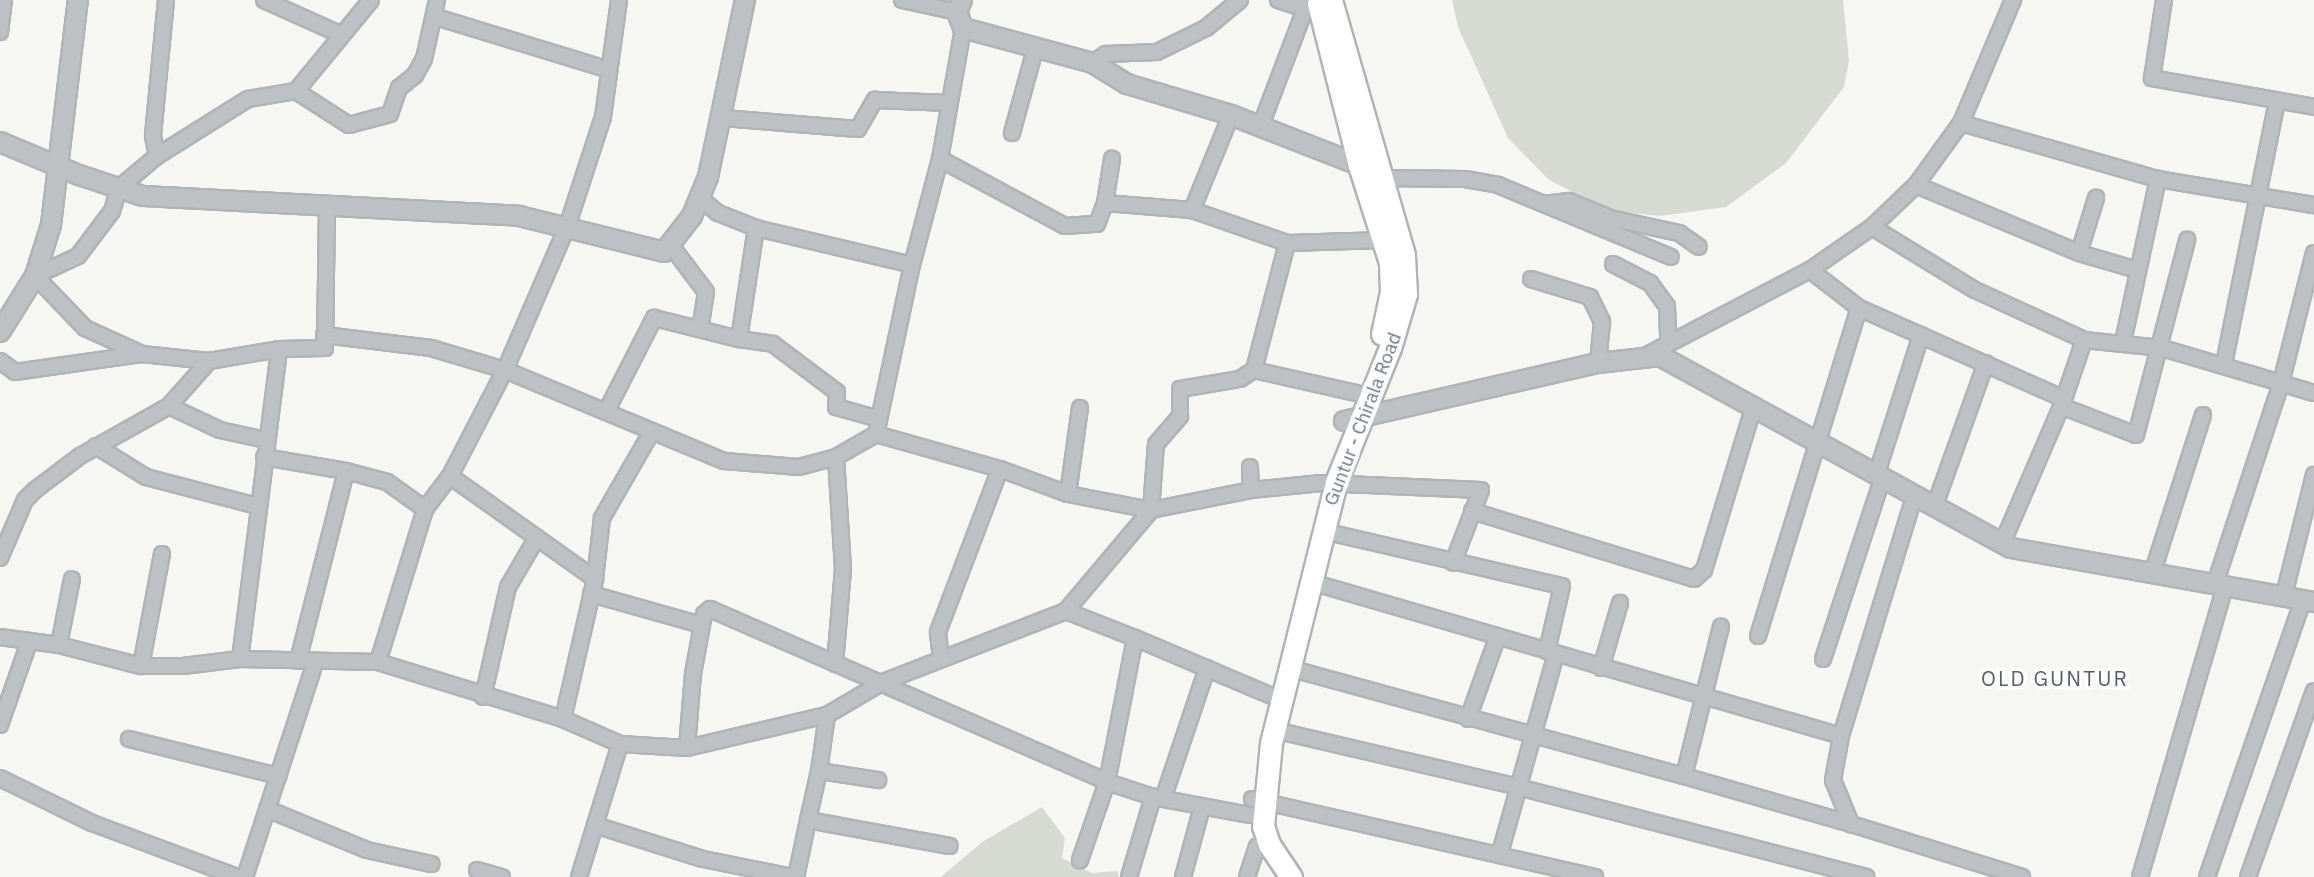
<!DOCTYPE html>
<html>
<head>
<meta charset="utf-8">
<style>
	body { margin:0 }
	#map { position:relative; width:2314px; height:877px; overflow:hidden; background:#f6f6f3; font-family:"IBM Plex Sans",sans-serif }
	div>[style] { position:absolute }
	[style*='--x'] { left:calc(var(--x)*1px); top:calc(var(--y)*1px); width:calc(var(--w)*1px); rotate:calc(var(--a)*1deg) }
	.green>* { inset:0; background:#d6dad3 }
	.roads { filter:drop-shadow(2px 0 #afb4b7) drop-shadow(-2px 0 #afb4b7) drop-shadow(0 2px #afb4b7) drop-shadow(0 -2px #afb4b7) }
	.minor>* { height:14px; margin:-7px; padding:0 7px; transform-origin:7px; border-radius:7px; background:#bdc1c4 }
	.tertiary>* { height:18px; margin:-9px; padding:0 9px; transform-origin:9px; border-radius:9px; background:#bdc1c4 }
	.primary>* { height:21px; margin:-10.5px; padding:0 10.5px; transform-origin:10.5px; border-radius:10.5px; background:#fff }
	span { translate:-50% -50%; white-space:nowrap; text-align:center; line-height:1.15; -webkit-text-stroke:7px #fff; paint-order:stroke }
	.street-label { font-size:19px; color:#687881 }
	.neighbourhood-label { font-size:21px; color:#556067; letter-spacing:2px }
</style>
</head>
<body>
<div id="map">
	<div class="green">
		<div style="clip-path:polygon(1452px 0,1843px 0,1849px 61px,1844px 87px,1786px 163px,1726px 207px,1660px 216px,1611px 211px,1549px 180px,1508px 138px,1458px 27px)"></div>
		<div style="clip-path:polygon(1042px 807px,1065px 838px,1062px 858px,1092px 873px,1117px 871px,1119px 877px,941px 877px,982px 842px)"></div>
	</div>
	<div class="roads">
		<div class="minor">
			<div style="--x:166;--y:0;--w:137;--a:95.5"></div>
			<div style="--x:153;--y:136;--w:20;--a:79"></div>
			<div style="--x:157;--y:156;--w:107;--a:-32.1"></div>
			<div style="--x:248;--y:99;--w:49;--a:-9.5"></div>
			<div style="--x:296;--y:91;--w:118;--a:-50.5"></div>
			<div style="--x:264;--y:0;--w:85;--a:24.2"></div>
			<div style="--x:902;--y:0;--w:56;--a:12.3"></div>
			<div style="--x:1278;--y:0;--w:28;--a:18"></div>
			<div style="--x:2164;--y:0;--w:79;--a:98.7"></div>
			<div style="--x:2152;--y:78;--w:165;--a:10.1"></div>
			<div style="--x:436;--y:17;--w:181;--a:17"></div>
			<div style="--x:0;--y:32;--w:32;--a:-83"></div>
			<div style="--x:1093;--y:63;--w:16;--a:-35"></div>
			<div style="--x:1106;--y:54;--w:51;--a:-2.2"></div>
			<div style="--x:1157;--y:52;--w:55;--a:-26.1"></div>
			<div style="--x:1206;--y:28;--w:44;--a:-39.5"></div>
			<div style="--x:296;--y:91;--w:63;--a:32.7"></div>
			<div style="--x:349;--y:125;--w:42;--a:-15"></div>
			<div style="--x:390;--y:114;--w:28;--a:-71"></div>
			<div style="--x:399;--y:88;--w:21;--a:-39"></div>
			<div style="--x:415;--y:75;--w:18;--a:-61"></div>
			<div style="--x:424;--y:59;--w:60;--a:-77.6"></div>
			<div style="--x:1231;--y:115;--w:103;--a:112.3"></div>
			<div style="--x:1192;--y:210;--w:101;--a:19.2"></div>
			<div style="--x:1287;--y:243;--w:98;--a:-1.8"></div>
			<div style="--x:723;--y:118;--w:135;--a:4.7"></div>
			<div style="--x:858;--y:129;--w:34;--a:-60"></div>
			<div style="--x:875;--y:100;--w:74;--a:2.3"></div>
			<div style="--x:1961;--y:123;--w:205;--a:15.9"></div>
			<div style="--x:2158;--y:179;--w:158;--a:9.5"></div>
			<div style="--x:1261;--y:125;--w:124;--a:-69.2"></div>
			<div style="--x:1305;--y:9;--w:12;--a:-48"></div>
			<div style="--x:1012;--y:133;--w:90;--a:-74.6"></div>
			<div style="--x:157;--y:156;--w:50;--a:139.9"></div>
			<div style="--x:119;--y:188;--w:24;--a:107"></div>
			<div style="--x:112;--y:211;--w:56;--a:127.1"></div>
			<div style="--x:78;--y:256;--w:47;--a:155.1"></div>
			<div style="--x:35;--y:276;--w:72;--a:46.1"></div>
			<div style="--x:85;--y:328;--w:63;--a:24.5"></div>
			<div style="--x:142;--y:354;--w:67;--a:6"></div>
			<div style="--x:209;--y:361;--w:71;--a:-9.7"></div>
			<div style="--x:279;--y:349;--w:46;--a:-1.2"></div>
			<div style="--x:325;--y:348;--w:139;--a:-89.2"></div>
			<div style="--x:940;--y:159;--w:142;--a:28.2"></div>
			<div style="--x:1065;--y:226;--w:32;--a:-4"></div>
			<div style="--x:1097;--y:224;--w:22;--a:-69"></div>
			<div style="--x:1105;--y:203;--w:87;--a:4.6"></div>
			<div style="--x:1380;--y:178;--w:85;--a:0.7"></div>
			<div style="--x:1465;--y:179;--w:34;--a:10"></div>
			<div style="--x:1498;--y:185;--w:187;--a:22.6"></div>
			<div style="--x:1916;--y:185;--w:177;--a:22.6"></div>
			<div style="--x:2079;--y:253;--w:60;--a:16.3"></div>
			<div style="--x:700;--y:198;--w:23;--a:40"></div>
			<div style="--x:718;--y:213;--w:41;--a:21.5"></div>
			<div style="--x:756;--y:228;--w:160;--a:13.3"></div>
			<div style="--x:1105;--y:203;--w:45;--a:-81"></div>
			<div style="--x:1543;--y:204;--w:26;--a:-7"></div>
			<div style="--x:1569;--y:201;--w:44;--a:22.5"></div>
			<div style="--x:1610;--y:218;--w:71;--a:12.3"></div>
			<div style="--x:1679;--y:233;--w:24;--a:35"></div>
			<div style="--x:1872;--y:227;--w:121;--a:31.5"></div>
			<div style="--x:1975;--y:290;--w:120;--a:24.6"></div>
			<div style="--x:2084;--y:340;--w:78;--a:5.9"></div>
			<div style="--x:2162;--y:348;--w:124;--a:16.4"></div>
			<div style="--x:2281;--y:383;--w:134;--a:-75.8"></div>
			<div style="--x:672;--y:247;--w:56;--a:52.9"></div>
			<div style="--x:706;--y:292;--w:37;--a:99"></div>
			<div style="--x:2079;--y:253;--w:58;--a:-72.8"></div>
			<div style="--x:1613;--y:264;--w:42;--a:27.2"></div>
			<div style="--x:1650;--y:283;--w:29;--a:54"></div>
			<div style="--x:1667;--y:306;--w:35;--a:88"></div>
			<div style="--x:1810;--y:270;--w:62;--a:37.8"></div>
			<div style="--x:1859;--y:308;--w:224;--a:23.9"></div>
			<div style="--x:2064;--y:399;--w:62;--a:-71.3"></div>
			<div style="--x:1531;--y:279;--w:62;--a:17"></div>
			<div style="--x:1590;--y:297;--w:28;--a:64"></div>
			<div style="--x:1602;--y:322;--w:41;--a:95.6"></div>
			<div style="--x:324;--y:335;--w:108;--a:6.9"></div>
			<div style="--x:431;--y:348;--w:77;--a:16.6"></div>
			<div style="--x:505;--y:370;--w:237;--a:22.6"></div>
			<div style="--x:724;--y:461;--w:75;--a:4.6"></div>
			<div style="--x:799;--y:467;--w:38;--a:-15"></div>
			<div style="--x:836;--y:457;--w:46;--a:-29.9"></div>
			<div style="--x:876;--y:434;--w:173;--a:-78"></div>
			<div style="--x:912;--y:265;--w:110;--a:-75.2"></div>
			<div style="--x:940;--y:159;--w:133;--a:-80"></div>
			<div style="--x:739;--y:339;--w:34;--a:8"></div>
			<div style="--x:773;--y:344;--w:80;--a:36.9"></div>
			<div style="--x:837;--y:392;--w:15;--a:94"></div>
			<div style="--x:836;--y:407;--w:45;--a:15.6"></div>
			<div style="--x:2123;--y:342;--w:167;--a:-77.9"></div>
			<div style="--x:1649;--y:354;--w:182;--a:-27.6"></div>
			<div style="--x:1810;--y:270;--w:75;--a:-34.7"></div>
			<div style="--x:1872;--y:227;--w:61;--a:-43.7"></div>
			<div style="--x:1916;--y:185;--w:77;--a:-54"></div>
			<div style="--x:1961;--y:123;--w:134;--a:-67.1"></div>
			<div style="--x:0;--y:361;--w:19;--a:36"></div>
			<div style="--x:15;--y:372;--w:127;--a:-8.1"></div>
			<div style="--x:2224;--y:364;--w:267;--a:-78.6"></div>
			<div style="--x:1254;--y:370;--w:105;--a:12.7"></div>
			<div style="--x:169;--y:406;--w:56;--a:25.2"></div>
			<div style="--x:220;--y:430;--w:47;--a:12.3"></div>
			<div style="--x:2061;--y:406;--w:80;--a:21.1"></div>
			<div style="--x:2136;--y:435;--w:202;--a:-75.3"></div>
			<div style="--x:606;--y:412;--w:106;--a:-62.9"></div>
			<div style="--x:654;--y:318;--w:88;--a:13.9"></div>
			<div style="--x:739;--y:339;--w:112;--a:-81.3"></div>
			<div style="--x:876;--y:434;--w:129;--a:15.8"></div>
			<div style="--x:1000;--y:469;--w:72;--a:20.2"></div>
			<div style="--x:1068;--y:494;--w:85;--a:10.9"></div>
			<div style="--x:1151;--y:510;--w:66;--a:-85.7"></div>
			<div style="--x:1156;--y:444;--w:37;--a:-49"></div>
			<div style="--x:1180;--y:416;--w:27;--a:-90"></div>
			<div style="--x:1180;--y:389;--w:61;--a:-9.5"></div>
			<div style="--x:1240;--y:379;--w:17;--a:-33"></div>
			<div style="--x:1254;--y:370;--w:131;--a:-75.4"></div>
			<div style="--x:96;--y:446;--w:59;--a:31.8"></div>
			<div style="--x:146;--y:477;--w:115;--a:14.6"></div>
			<div style="--x:264;--y:457;--w:83;--a:9.7"></div>
			<div style="--x:1250;--y:467;--w:23;--a:88"></div>
			<div style="--x:450;--y:476;--w:178;--a:35.4"></div>
			<div style="--x:1876;--y:476;--w:148;--a:-72.3"></div>
			<div style="--x:1068;--y:494;--w:87;--a:-82.1"></div>
			<div style="--x:1914;--y:497;--w:250;--a:107"></div>
			<div style="--x:1841;--y:736;--w:45;--a:100.3"></div>
			<div style="--x:1833;--y:780;--w:48;--a:67.8"></div>
			<div style="--x:1851;--y:824;--w:179;--a:17.2"></div>
			<div style="--x:1934;--y:508;--w:154;--a:-70.3"></div>
			<div style="--x:1472;--y:511;--w:232;--a:17"></div>
			<div style="--x:1694;--y:579;--w:13;--a:-42"></div>
			<div style="--x:1704;--y:570;--w:172;--a:-73.1"></div>
			<div style="--x:1323;--y:531;--w:245;--a:13"></div>
			<div style="--x:1562;--y:586;--w:67;--a:103"></div>
			<div style="--x:2002;--y:544;--w:157;--a:-66.7"></div>
			<div style="--x:0;--y:558;--w:63;--a:-66.7"></div>
			<div style="--x:25;--y:500;--w:14;--a:-45"></div>
			<div style="--x:35;--y:490;--w:56;--a:-37.1"></div>
			<div style="--x:80;--y:456;--w:102;--a:-29.3"></div>
			<div style="--x:169;--y:406;--w:60;--a:-48.4"></div>
			<div style="--x:2152;--y:574;--w:167;--a:-72.2"></div>
			<div style="--x:1311;--y:582;--w:552;--a:16.2"></div>
			<div style="--x:2215;--y:584;--w:212;--a:-71.8"></div>
			<div style="--x:2281;--y:383;--w:34;--a:17"></div>
			<div style="--x:591;--y:594;--w:114;--a:15.7"></div>
			<div style="--x:2284;--y:595;--w:124;--a:-76"></div>
			<div style="--x:1066;--y:611;--w:74;--a:21.4"></div>
			<div style="--x:1135;--y:638;--w:147;--a:101"></div>
			<div style="--x:1107;--y:782;--w:83;--a:109.1"></div>
			<div style="--x:1758;--y:636;--w:343;--a:-72.9"></div>
			<div style="--x:0;--y:637;--w:60;--a:7.7"></div>
			<div style="--x:59;--y:645;--w:85;--a:14.4"></div>
			<div style="--x:141;--y:666;--w:42;--a:0"></div>
			<div style="--x:183;--y:666;--w:57;--a:-7"></div>
			<div style="--x:240;--y:659;--w:138;--a:1.2"></div>
			<div style="--x:378;--y:662;--w:194;--a:17.1"></div>
			<div style="--x:563;--y:719;--w:62;--a:23.7"></div>
			<div style="--x:620;--y:744;--w:67;--a:3.4"></div>
			<div style="--x:687;--y:748;--w:144;--a:-13.3"></div>
			<div style="--x:827;--y:715;--w:65;--a:-30.5"></div>
			<div style="--x:883;--y:682;--w:196;--a:-21.2"></div>
			<div style="--x:1066;--y:611;--w:132;--a:-49.9"></div>
			<div style="--x:1151;--y:510;--w:102;--a:-11.3"></div>
			<div style="--x:1251;--y:490;--w:71;--a:-5.6"></div>
			<div style="--x:1322;--y:483;--w:159;--a:2.5"></div>
			<div style="--x:1481;--y:490;--w:78;--a:111"></div>
			<div style="--x:1135;--y:638;--w:146;--a:23"></div>
			<div style="--x:59;--y:645;--w:67;--a:-78.9"></div>
			<div style="--x:941;--y:658;--w:26;--a:-97"></div>
			<div style="--x:938;--y:632;--w:174;--a:-69.2"></div>
			<div style="--x:240;--y:659;--w:312;--a:-82.8"></div>
			<div style="--x:1823;--y:659;--w:188;--a:-71.8"></div>
			<div style="--x:298;--y:661;--w:196;--a:-75.8"></div>
			<div style="--x:346;--y:471;--w:42;--a:15"></div>
			<div style="--x:387;--y:482;--w:47;--a:35.4"></div>
			<div style="--x:378;--y:662;--w:160;--a:-72.9"></div>
			<div style="--x:425;--y:509;--w:41;--a:-52.9"></div>
			<div style="--x:450;--y:476;--w:119;--a:-62.6"></div>
			<div style="--x:505;--y:370;--w:156;--a:-66.6"></div>
			<div style="--x:567;--y:227;--w:116;--a:-71.9"></div>
			<div style="--x:603;--y:117;--w:118;--a:-82.2"></div>
			<div style="--x:835;--y:664;--w:95;--a:-85.2"></div>
			<div style="--x:843;--y:569;--w:112;--a:-93.6"></div>
			<div style="--x:141;--y:666;--w:114;--a:-79.4"></div>
			<div style="--x:1289;--y:668;--w:409;--a:15.3"></div>
			<div style="--x:1684;--y:776;--w:154;--a:-76.1"></div>
			<div style="--x:1601;--y:668;--w:68;--a:-73.7"></div>
			<div style="--x:483;--y:697;--w:113;--a:-77.2"></div>
			<div style="--x:508;--y:587;--w:56;--a:-59.7"></div>
			<div style="--x:827;--y:715;--w:57;--a:98.1"></div>
			<div style="--x:819;--y:771;--w:60;--a:8.7"></div>
			<div style="--x:563;--y:719;--w:144;--a:-77.1"></div>
			<div style="--x:595;--y:579;--w:61;--a:-83.5"></div>
			<div style="--x:602;--y:518;--w:100;--a:-60.1"></div>
			<div style="--x:1468;--y:719;--w:86;--a:-70.3"></div>
			<div style="--x:0;--y:725;--w:88;--a:-70.7"></div>
			<div style="--x:1274;--y:730;--w:251;--a:13.1"></div>
			<div style="--x:1518;--y:787;--w:360;--a:14.5"></div>
			<div style="--x:129;--y:739;--w:154;--a:13.9"></div>
			<div style="--x:687;--y:748;--w:74;--a:-85.4"></div>
			<div style="--x:693;--y:674;--w:61;--a:-79.6"></div>
			<div style="--x:704;--y:614;--w:8;--a:-40"></div>
			<div style="--x:710;--y:609;--w:433;--a:23.5"></div>
			<div style="--x:1107;--y:782;--w:48;--a:18.1"></div>
			<div style="--x:1153;--y:797;--w:99;--a:10.5"></div>
			<div style="--x:819;--y:771;--w:50;--a:102.7"></div>
			<div style="--x:808;--y:820;--w:144;--a:10.4"></div>
			<div style="--x:1684;--y:776;--w:174;--a:16"></div>
			<div style="--x:0;--y:778;--w:102;--a:26.1"></div>
			<div style="--x:92;--y:823;--w:155;--a:20.4"></div>
			<div style="--x:1163;--y:799;--w:138;--a:-71.4"></div>
			<div style="--x:1252;--y:799;--w:352;--a:12.8"></div>
			<div style="--x:267;--y:809;--w:108;--a:22.3"></div>
			<div style="--x:367;--y:850;--w:66;--a:12.3"></div>
			<div style="--x:595;--y:825;--w:113;--a:17.5"></div>
			<div style="--x:703;--y:859;--w:91;--a:11.4"></div>
			<div style="--x:1500;--y:853;--w:207;--a:-74.3"></div>
			<div style="--x:477;--y:870;--w:26;--a:16"></div>
			<div style="--x:245;--y:877;--w:225;--a:-71.9"></div>
			<div style="--x:579;--y:877;--w:139;--a:-72.9"></div>
			<div style="--x:796;--y:877;--w:58;--a:-78.1"></div>
			<div style="--x:1129;--y:877;--w:84;--a:-73.3"></div>
			<div style="--x:1183;--y:877;--w:73;--a:-74.8"></div>
			<div style="--x:1247;--y:877;--w:32;--a:-72"></div>
			<div style="--x:2140;--y:877;--w:303;--a:-73.7"></div>
			<div style="--x:2207;--y:877;--w:293;--a:-70.9"></div>
			<div style="--x:2248;--y:877;--w:197;--a:-70.5"></div>
		</div>
		<div class="tertiary">
			<div style="--x:962;--y:0;--w:13;--a:113"></div>
			<div style="--x:957;--y:12;--w:17;--a:69"></div>
			<div style="--x:963;--y:28;--w:135;--a:15.1"></div>
			<div style="--x:1093;--y:63;--w:40;--a:32"></div>
			<div style="--x:1127;--y:84;--w:109;--a:16.6"></div>
			<div style="--x:1231;--y:115;--w:137;--a:21.3"></div>
			<div style="--x:0;--y:142;--w:86;--a:22.7"></div>
			<div style="--x:79;--y:175;--w:67;--a:18.2"></div>
			<div style="--x:143;--y:196;--w:377;--a:3"></div>
			<div style="--x:519;--y:216;--w:149;--a:13.9"></div>
			<div style="--x:664;--y:252;--w:46;--a:-52.1"></div>
			<div style="--x:692;--y:216;--w:42;--a:-67.7"></div>
			<div style="--x:708;--y:177;--w:181;--a:-78.2"></div>
			<div style="--x:0;--y:332;--w:66;--a:-58"></div>
			<div style="--x:35;--y:276;--w:53;--a:-72.6"></div>
			<div style="--x:51;--y:225;--w:227;--a:-83.2"></div>
			<div style="--x:1344;--y:421;--w:261;--a:-12.9"></div>
			<div style="--x:1598;--y:363;--w:62;--a:-6.4"></div>
			<div style="--x:1660;--y:356;--w:400;--a:28.7"></div>
			<div style="--x:2011;--y:548;--w:308;--a:10.1"></div>
		</div>
		<div class="primary">
			<div style="--x:1318;--y:3;--w:167;--a:75.8"></div>
			<div style="--x:1359;--y:165;--w:103;--a:72.4"></div>
			<div style="--x:1390;--y:263;--w:29;--a:88"></div>
			<div style="--x:1391;--y:292;--w:43;--a:102.1"></div>
			<div style="--x:1291;--y:877;--w:40;--a:-124"></div>
			<div style="--x:1269;--y:844;--w:19;--a:-108"></div>
			<div style="--x:1263;--y:826;--w:83;--a:-84.5"></div>
			<div style="--x:1271;--y:743;--w:269;--a:-76"></div>
			<div style="--x:1336;--y:482;--w:144;--a:-68.1"></div>
			<div style="--x:1390;--y:348;--w:56;--a:-73.5"></div>
			<div style="--x:1406;--y:294;--w:39;--a:-93"></div>
			<div style="--x:1404;--y:255;--w:265;--a:-106"></div>
		</div>
	</div>
	<div class="street-label">
		<span style="left:1363px;top:419px;rotate:-69deg">Guntur - Chirala Road</span>
	</div>
	<div class="neighbourhood-label">
		<span style="left:2055px;top:678px">OLD GUNTUR</span>
	</div>
</div>
</body>
</html>
